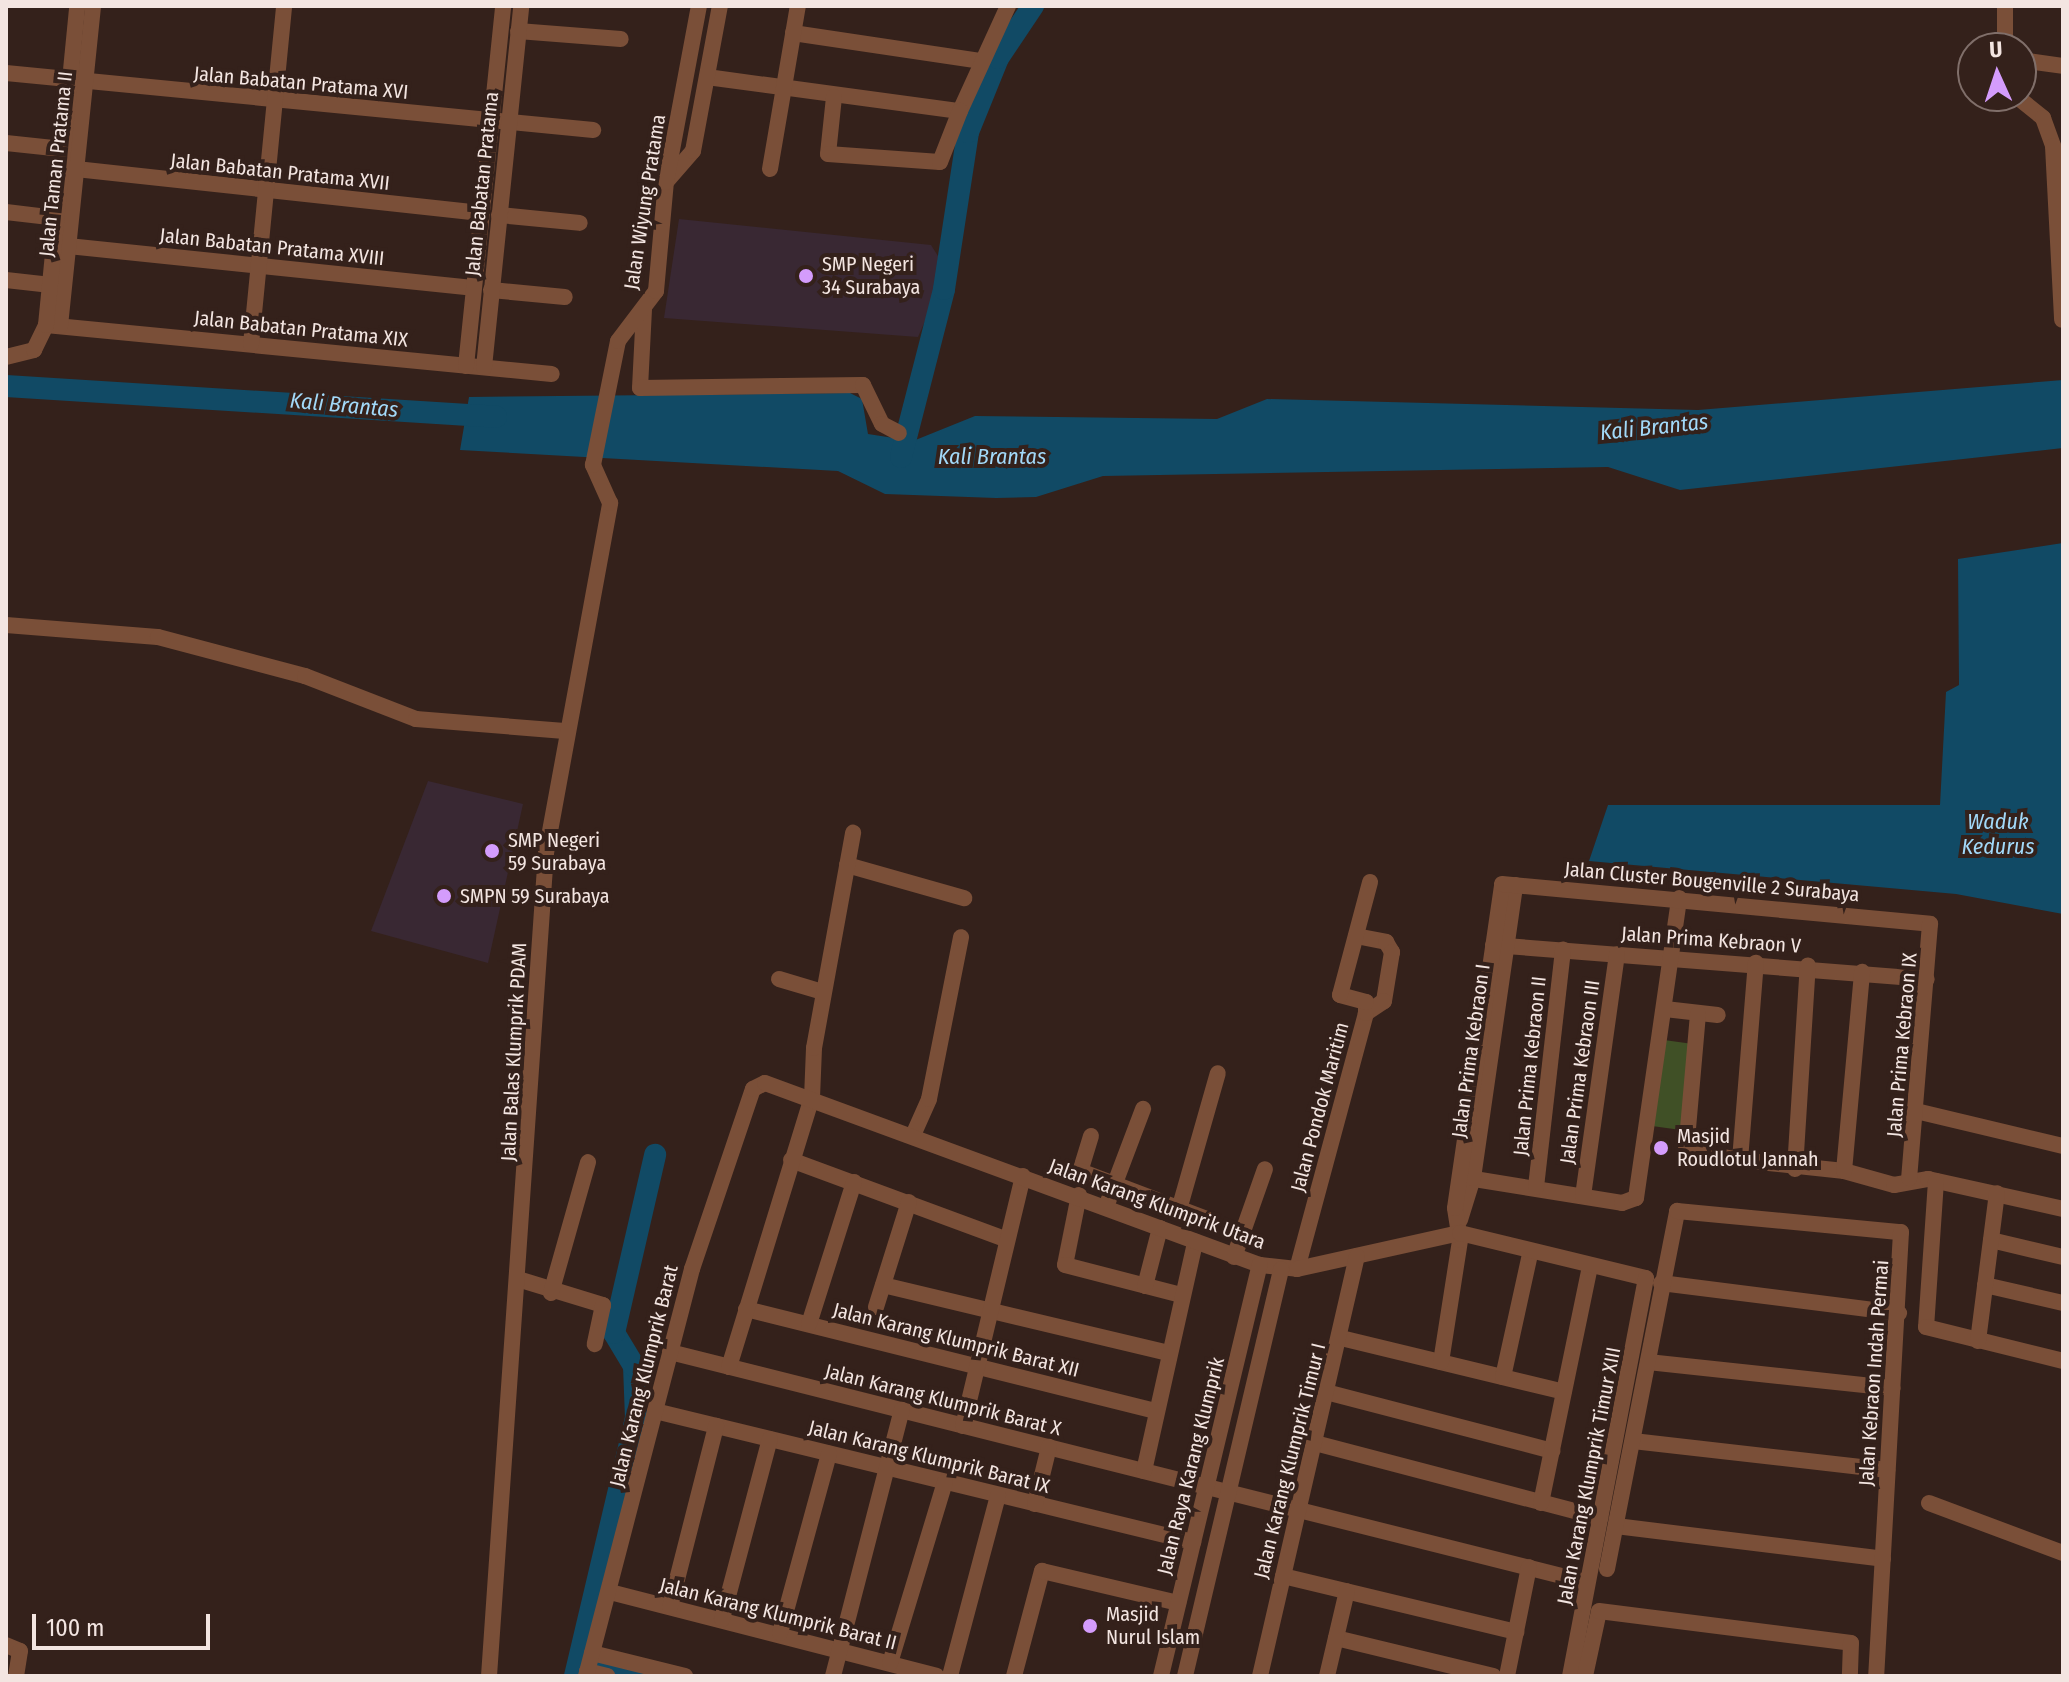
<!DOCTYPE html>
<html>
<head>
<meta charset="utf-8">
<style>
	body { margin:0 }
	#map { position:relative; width:2069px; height:1682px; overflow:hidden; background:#34211b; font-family:"Fira Sans Condensed",sans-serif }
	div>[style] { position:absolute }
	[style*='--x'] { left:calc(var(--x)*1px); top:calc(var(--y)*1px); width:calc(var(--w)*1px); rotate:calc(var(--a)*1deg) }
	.education>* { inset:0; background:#392833 }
	.green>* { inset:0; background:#405026 }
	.water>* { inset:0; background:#114a65 }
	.river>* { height:22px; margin:-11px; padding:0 11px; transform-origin:11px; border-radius:11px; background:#114a65 }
	.minor>* { height:16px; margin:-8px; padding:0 8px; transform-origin:8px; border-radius:8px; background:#7a4f38 }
	.dots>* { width:22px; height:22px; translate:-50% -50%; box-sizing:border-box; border:4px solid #34211b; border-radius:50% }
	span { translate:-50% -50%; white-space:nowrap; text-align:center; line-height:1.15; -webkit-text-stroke:8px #34211b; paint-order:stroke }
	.street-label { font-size:20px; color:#f3e5e1 }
	.poi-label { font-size:20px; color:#f3e5e1 }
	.left { translate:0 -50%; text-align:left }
	.water-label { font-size:22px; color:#a2d9f9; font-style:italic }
	.frame { position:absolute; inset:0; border:8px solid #f3e5e1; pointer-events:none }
	.north { position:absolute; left:1957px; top:32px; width:80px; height:80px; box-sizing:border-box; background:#34211b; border:2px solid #806f6a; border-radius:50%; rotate:357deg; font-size:22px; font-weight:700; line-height:32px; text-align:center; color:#f3e5e1 }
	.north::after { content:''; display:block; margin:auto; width:28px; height:36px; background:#d49cfc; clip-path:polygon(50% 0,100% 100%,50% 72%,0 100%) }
	.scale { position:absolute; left:32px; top:1614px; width:178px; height:36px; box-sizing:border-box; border:4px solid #f3e5e1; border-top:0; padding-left:10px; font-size:24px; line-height:28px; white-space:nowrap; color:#f3e5e1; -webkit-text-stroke:6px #34211b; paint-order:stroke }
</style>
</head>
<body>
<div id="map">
	<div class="education">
		<div style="clip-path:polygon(679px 219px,931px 245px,943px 264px,940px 287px,918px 337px,664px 318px)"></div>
		<div style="clip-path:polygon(428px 781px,523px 804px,488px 963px,371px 931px)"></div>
	</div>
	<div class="green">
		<div style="clip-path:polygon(1664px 1040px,1693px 1044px,1681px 1130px,1652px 1126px)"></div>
	</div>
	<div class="water">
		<div style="clip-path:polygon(2063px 380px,2063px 448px,1680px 490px,1608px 467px,1103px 476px,1036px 497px,996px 498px,885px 494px,838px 471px,460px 450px,469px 397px,850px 393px,862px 399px,868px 434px,913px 441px,975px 416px,1217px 419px,1267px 399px,1698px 410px)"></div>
		<div style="clip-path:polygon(2063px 543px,2063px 914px,1956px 894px,1589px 861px,1608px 805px,1940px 805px,1946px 692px,1959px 685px,1958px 559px)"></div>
	</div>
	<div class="river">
		<div style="--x:6;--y:386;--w:491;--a:3.6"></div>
		<div style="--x:901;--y:457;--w:173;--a:-75.6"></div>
		<div style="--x:944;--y:289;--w:159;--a:-81.3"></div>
		<div style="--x:968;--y:132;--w:80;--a:-67.9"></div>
		<div style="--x:998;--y:58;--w:63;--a:-56.1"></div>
		<div style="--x:580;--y:1659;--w:73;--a:13.5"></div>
		<div style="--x:575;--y:1676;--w:265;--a:-76.7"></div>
		<div style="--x:636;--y:1418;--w:52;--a:-92.2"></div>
		<div style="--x:634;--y:1366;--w:39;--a:-121"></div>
		<div style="--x:614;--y:1333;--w:183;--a:-77"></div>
	</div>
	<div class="minor">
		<div style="--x:2005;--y:6;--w:42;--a:90"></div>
		<div style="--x:518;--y:31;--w:103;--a:4.4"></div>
		<div style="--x:793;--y:33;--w:189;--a:8.5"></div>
		<div style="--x:2021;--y:60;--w:42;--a:8.1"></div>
		<div style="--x:6;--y:73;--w:590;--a:5.55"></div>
		<div style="--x:707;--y:77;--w:255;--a:7.7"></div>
		<div style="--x:960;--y:111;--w:115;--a:-65.4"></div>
		<div style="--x:2016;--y:96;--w:35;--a:39"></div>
		<div style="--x:2043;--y:118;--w:30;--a:70"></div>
		<div style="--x:2053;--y:146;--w:174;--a:87"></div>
		<div style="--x:834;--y:97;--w:57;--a:96"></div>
		<div style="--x:828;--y:154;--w:112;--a:4.1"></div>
		<div style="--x:940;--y:162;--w:55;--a:-68.6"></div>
		<div style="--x:6;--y:143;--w:57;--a:6"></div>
		<div style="--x:76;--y:169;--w:407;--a:6.2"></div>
		<div style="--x:770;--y:169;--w:165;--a:-80.3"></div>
		<div style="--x:666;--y:182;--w:41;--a:-48.9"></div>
		<div style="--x:693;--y:151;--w:147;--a:-79.5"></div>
		<div style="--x:6;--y:212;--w:50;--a:6.8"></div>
		<div style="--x:499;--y:215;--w:81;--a:5.6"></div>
		<div style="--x:68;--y:246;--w:407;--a:5.9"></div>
		<div style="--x:6;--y:280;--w:54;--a:6.3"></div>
		<div style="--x:491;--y:290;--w:74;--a:5.4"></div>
		<div style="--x:644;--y:309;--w:79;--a:92.9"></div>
		<div style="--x:640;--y:388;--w:223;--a:-0.8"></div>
		<div style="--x:863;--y:385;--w:43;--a:64"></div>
		<div style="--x:882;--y:424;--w:19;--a:28"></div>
		<div style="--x:46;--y:325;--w:508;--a:5.53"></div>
		<div style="--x:60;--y:326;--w:322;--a:-84.1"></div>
		<div style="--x:251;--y:344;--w:340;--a:-84.4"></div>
		<div style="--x:6;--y:357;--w:29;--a:-14"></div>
		<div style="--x:34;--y:350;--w:28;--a:-64"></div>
		<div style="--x:46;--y:325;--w:321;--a:-84.4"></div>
		<div style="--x:466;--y:366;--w:362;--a:-84.1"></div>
		<div style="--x:484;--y:367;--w:363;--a:-84.1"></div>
		<div style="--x:6;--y:625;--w:152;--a:4.5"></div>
		<div style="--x:158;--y:637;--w:152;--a:14.9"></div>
		<div style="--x:305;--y:676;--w:119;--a:21.2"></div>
		<div style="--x:416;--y:719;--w:149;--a:4.6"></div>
		<div style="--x:847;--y:865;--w:122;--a:15.8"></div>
		<div style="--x:1356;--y:936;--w:31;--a:11"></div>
		<div style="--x:1386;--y:942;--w:12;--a:59"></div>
		<div style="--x:1392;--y:952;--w:50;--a:99.3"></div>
		<div style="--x:1384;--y:1001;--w:22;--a:146"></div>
		<div style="--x:1493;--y:945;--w:435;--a:4.5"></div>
		<div style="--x:779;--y:979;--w:46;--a:16.5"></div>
		<div style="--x:1665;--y:1009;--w:53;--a:6.5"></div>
		<div style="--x:1698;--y:1014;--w:137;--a:95"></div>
		<div style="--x:1686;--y:1150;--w:55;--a:10.5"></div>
		<div style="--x:1740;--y:1160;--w:198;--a:-85.4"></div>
		<div style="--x:1916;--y:1111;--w:151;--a:13.4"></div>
		<div style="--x:914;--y:1133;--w:37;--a:-66"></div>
		<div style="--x:929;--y:1099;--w:165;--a:-78.8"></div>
		<div style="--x:1091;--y:1136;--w:37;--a:107"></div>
		<div style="--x:1080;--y:1171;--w:139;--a:20.7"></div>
		<div style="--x:791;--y:1160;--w:228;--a:20.3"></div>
		<div style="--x:1740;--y:1160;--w:105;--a:6"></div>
		<div style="--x:1795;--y:1169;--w:204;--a:-86.4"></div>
		<div style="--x:1844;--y:1171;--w:52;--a:15.6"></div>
		<div style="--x:1894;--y:1185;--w:35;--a:-10"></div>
		<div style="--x:1928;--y:1179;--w:138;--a:12.5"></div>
		<div style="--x:1844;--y:1171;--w:200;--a:-84.8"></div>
		<div style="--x:1462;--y:1177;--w:162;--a:9.2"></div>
		<div style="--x:1622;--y:1203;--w:15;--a:-20"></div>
		<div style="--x:1636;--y:1198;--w:303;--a:-81.8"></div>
		<div style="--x:1936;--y:1181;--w:146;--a:93.9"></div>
		<div style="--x:1926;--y:1327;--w:141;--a:13.9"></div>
		<div style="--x:1536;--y:1187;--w:239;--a:-83.5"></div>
		<div style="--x:1079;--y:1195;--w:71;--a:101.3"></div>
		<div style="--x:1065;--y:1265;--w:120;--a:14.5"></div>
		<div style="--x:1583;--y:1196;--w:244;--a:-82"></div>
		<div style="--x:1180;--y:1206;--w:138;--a:-74.1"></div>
		<div style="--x:1106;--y:1207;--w:105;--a:-69.3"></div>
		<div style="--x:1460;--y:1220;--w:44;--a:-72.8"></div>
		<div style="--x:1473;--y:1178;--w:296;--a:-81.8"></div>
		<div style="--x:1991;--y:1240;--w:74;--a:13.3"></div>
		<div style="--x:1234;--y:1257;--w:93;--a:-70.6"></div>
		<div style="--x:1297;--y:1269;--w:265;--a:-74.9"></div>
		<div style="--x:1366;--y:1013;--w:11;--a:-90"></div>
		<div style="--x:1366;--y:1002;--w:27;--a:-165"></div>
		<div style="--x:1340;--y:995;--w:117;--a:-75.1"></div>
		<div style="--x:521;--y:1280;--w:86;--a:17"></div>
		<div style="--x:603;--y:1305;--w:40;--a:102"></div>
		<div style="--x:1661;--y:1283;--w:240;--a:7.2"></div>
		<div style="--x:883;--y:1285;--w:293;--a:13.4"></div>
		<div style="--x:1985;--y:1285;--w:80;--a:13"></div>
		<div style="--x:1145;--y:1286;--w:60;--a:-75.5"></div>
		<div style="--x:551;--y:1293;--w:136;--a:-74.2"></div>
		<div style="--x:876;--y:1307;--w:110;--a:-72.6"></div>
		<div style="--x:746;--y:1309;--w:422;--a:14"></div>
		<div style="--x:809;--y:1324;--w:149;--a:-72.4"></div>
		<div style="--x:1341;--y:1338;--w:229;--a:13.6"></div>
		<div style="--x:1978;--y:1341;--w:149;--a:-82.7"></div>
		<div style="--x:670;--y:1352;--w:944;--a:14.1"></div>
		<div style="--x:1441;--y:1362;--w:123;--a:-81.1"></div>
		<div style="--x:1460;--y:1240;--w:32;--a:-99"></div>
		<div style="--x:1455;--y:1208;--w:327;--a:-81.7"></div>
		<div style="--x:1502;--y:884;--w:430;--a:5.3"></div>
		<div style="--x:1930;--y:924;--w:255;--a:94.7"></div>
		<div style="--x:1648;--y:1362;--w:246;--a:6.1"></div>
		<div style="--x:729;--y:1367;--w:282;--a:-72.9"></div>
		<div style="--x:812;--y:1098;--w:50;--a:-87.7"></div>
		<div style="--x:814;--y:1048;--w:219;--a:-79.7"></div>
		<div style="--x:1503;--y:1377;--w:126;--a:-77.6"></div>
		<div style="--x:1326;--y:1392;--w:234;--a:14.6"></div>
		<div style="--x:655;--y:1411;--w:554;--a:13.68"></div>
		<div style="--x:963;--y:1426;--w:257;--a:-76.5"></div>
		<div style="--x:1633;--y:1441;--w:256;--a:6.5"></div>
		<div style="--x:1315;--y:1443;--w:295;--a:14.7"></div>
		<div style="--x:1144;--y:1471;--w:235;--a:-77.4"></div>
		<div style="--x:1541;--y:1503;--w:242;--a:-78.3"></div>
		<div style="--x:1929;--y:1503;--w:143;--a:20.5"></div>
		<div style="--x:1035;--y:1504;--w:59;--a:-76.2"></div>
		<div style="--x:1616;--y:1526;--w:269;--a:7"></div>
		<div style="--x:1607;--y:1569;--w:365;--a:-78.9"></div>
		<div style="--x:1677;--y:1211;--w:225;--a:5.4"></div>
		<div style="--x:1901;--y:1232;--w:445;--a:93.2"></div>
		<div style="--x:1283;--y:1576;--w:240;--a:13.5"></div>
		<div style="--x:610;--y:1592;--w:337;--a:14.4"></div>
		<div style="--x:670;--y:1607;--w:187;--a:-75.7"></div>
		<div style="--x:722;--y:1619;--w:186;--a:-75.1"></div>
		<div style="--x:780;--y:1633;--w:186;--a:-74.7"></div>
		<div style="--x:1336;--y:1638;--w:162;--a:13.6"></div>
		<div style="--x:6;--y:1645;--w:15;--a:23"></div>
		<div style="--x:20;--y:1651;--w:25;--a:99"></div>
		<div style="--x:592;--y:1653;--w:96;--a:13.9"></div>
		<div style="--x:890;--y:1663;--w:189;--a:-73.1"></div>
		<div style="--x:587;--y:1671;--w:21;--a:14"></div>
		<div style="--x:489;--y:1676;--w:825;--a:-86.04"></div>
		<div style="--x:546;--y:853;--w:356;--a:-79.6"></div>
		<div style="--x:610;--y:503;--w:42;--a:-114.1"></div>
		<div style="--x:593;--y:465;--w:126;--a:-78.6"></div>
		<div style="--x:618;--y:341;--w:63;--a:-52.8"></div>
		<div style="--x:656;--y:291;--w:109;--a:-84.8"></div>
		<div style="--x:666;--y:182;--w:179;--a:-79.4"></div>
		<div style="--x:586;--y:1676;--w:421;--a:-75.4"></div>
		<div style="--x:692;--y:1269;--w:190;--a:-71.3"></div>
		<div style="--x:753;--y:1089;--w:13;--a:-27"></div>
		<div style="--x:765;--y:1083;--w:527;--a:20.19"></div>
		<div style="--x:1260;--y:1265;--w:37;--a:6"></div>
		<div style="--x:1297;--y:1269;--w:167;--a:-12.5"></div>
		<div style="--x:1460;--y:1233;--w:191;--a:13.6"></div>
		<div style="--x:1646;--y:1278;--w:405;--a:100.8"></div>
		<div style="--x:833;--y:1676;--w:275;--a:-75.5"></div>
		<div style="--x:950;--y:1676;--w:187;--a:-75.1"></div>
		<div style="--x:1014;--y:1676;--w:109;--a:-75.1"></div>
		<div style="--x:1042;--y:1571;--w:140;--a:13.2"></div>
		<div style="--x:1161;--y:1676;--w:423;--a:-76.5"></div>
		<div style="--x:1185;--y:1676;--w:418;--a:-76.7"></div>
		<div style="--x:1260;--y:1676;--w:431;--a:-77"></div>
		<div style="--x:1327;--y:1676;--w:87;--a:-76.8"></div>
		<div style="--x:1507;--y:1676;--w:111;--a:-78.6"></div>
		<div style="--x:1585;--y:1676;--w:66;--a:-77.8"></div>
		<div style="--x:1599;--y:1611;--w:254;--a:7.2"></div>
		<div style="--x:1851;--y:1643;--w:33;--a:92"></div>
	</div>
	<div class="dots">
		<div style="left:806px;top:276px;background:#d49cfc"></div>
		<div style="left:492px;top:851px;background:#d49cfc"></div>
		<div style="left:444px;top:896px;background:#d49cfc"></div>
		<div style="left:1661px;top:1148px;background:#d49cfc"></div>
		<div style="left:1090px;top:1626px;background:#d49cfc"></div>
	</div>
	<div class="street-label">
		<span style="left:301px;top:83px;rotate:5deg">Jalan Babatan Pratama XVI</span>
		<span style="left:56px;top:164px;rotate:-84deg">Jalan Taman Pratama II</span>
		<span style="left:280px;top:172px;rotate:6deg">Jalan Babatan Pratama XVII</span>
		<span style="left:482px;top:184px;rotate:-84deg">Jalan Babatan Pratama</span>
		<span style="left:645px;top:202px;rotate:-81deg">Jalan Wiyung Pratama</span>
		<span style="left:272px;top:247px;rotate:6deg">Jalan Babatan Pratama XVIII</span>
		<span style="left:301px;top:329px;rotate:6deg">Jalan Babatan Pratama XIX</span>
		<span style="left:1712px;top:882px;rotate:5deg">Jalan Cluster Bougenville 2 Surabaya</span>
		<span style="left:1711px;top:940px;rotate:4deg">Jalan Prima Kebraon V</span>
		<span style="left:1902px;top:1045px;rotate:-85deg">Jalan Prima Kebraon IX</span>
		<span style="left:1471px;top:1051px;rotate:-82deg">Jalan Prima Kebraon I</span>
		<span style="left:514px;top:1052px;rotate:-87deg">Jalan Balas Klumprik PDAM</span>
		<span style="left:1530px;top:1066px;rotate:-84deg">Jalan Prima Kebraon II</span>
		<span style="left:1580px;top:1072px;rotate:-82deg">Jalan Prima Kebraon III</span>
		<span style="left:1320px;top:1107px;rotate:-75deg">Jalan Pondok Maritim</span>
		<span style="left:1157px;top:1204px;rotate:20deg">Jalan Karang Klumprik Utara</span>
		<span style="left:956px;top:1340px;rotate:14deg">Jalan Karang Klumprik Barat XII</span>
		<span style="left:1874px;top:1373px;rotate:-86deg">Jalan Kebraon Indah Permai</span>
		<span style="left:644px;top:1376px;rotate:-76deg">Jalan Karang Klumprik Barat</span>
		<span style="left:943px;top:1400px;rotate:14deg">Jalan Karang Klumprik Barat X</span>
		<span style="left:929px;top:1457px;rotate:14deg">Jalan Karang Klumprik Barat IX</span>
		<span style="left:1290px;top:1461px;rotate:-76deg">Jalan Karang Klumprik Timur I</span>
		<span style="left:1191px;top:1466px;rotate:-76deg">Jalan Raya Karang Klumprik</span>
		<span style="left:1589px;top:1476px;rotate:-79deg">Jalan Karang Klumprik Timur XIII</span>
		<span style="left:778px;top:1614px;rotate:14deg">Jalan Karang Klumprik Barat II</span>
	</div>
	<div class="poi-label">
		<span class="left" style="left:822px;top:276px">SMP Negeri<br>34 Surabaya</span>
		<span class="left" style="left:508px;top:852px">SMP Negeri<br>59 Surabaya</span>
		<span class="left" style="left:460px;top:896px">SMPN 59 Surabaya</span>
		<span class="left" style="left:1677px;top:1148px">Masjid<br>Roudlotul Jannah</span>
		<span class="left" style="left:1106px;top:1626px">Masjid<br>Nurul Islam</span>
	</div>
	<div class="water-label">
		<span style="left:344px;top:405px;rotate:5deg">Kali Brantas</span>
		<span style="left:1654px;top:427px;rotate:-6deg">Kali Brantas</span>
		<span style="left:992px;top:457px">Kali Brantas</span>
		<span style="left:1998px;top:834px">Waduk<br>Kedurus</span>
	</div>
	<div class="frame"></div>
	<div class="north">U</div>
	<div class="scale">100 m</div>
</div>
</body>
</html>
